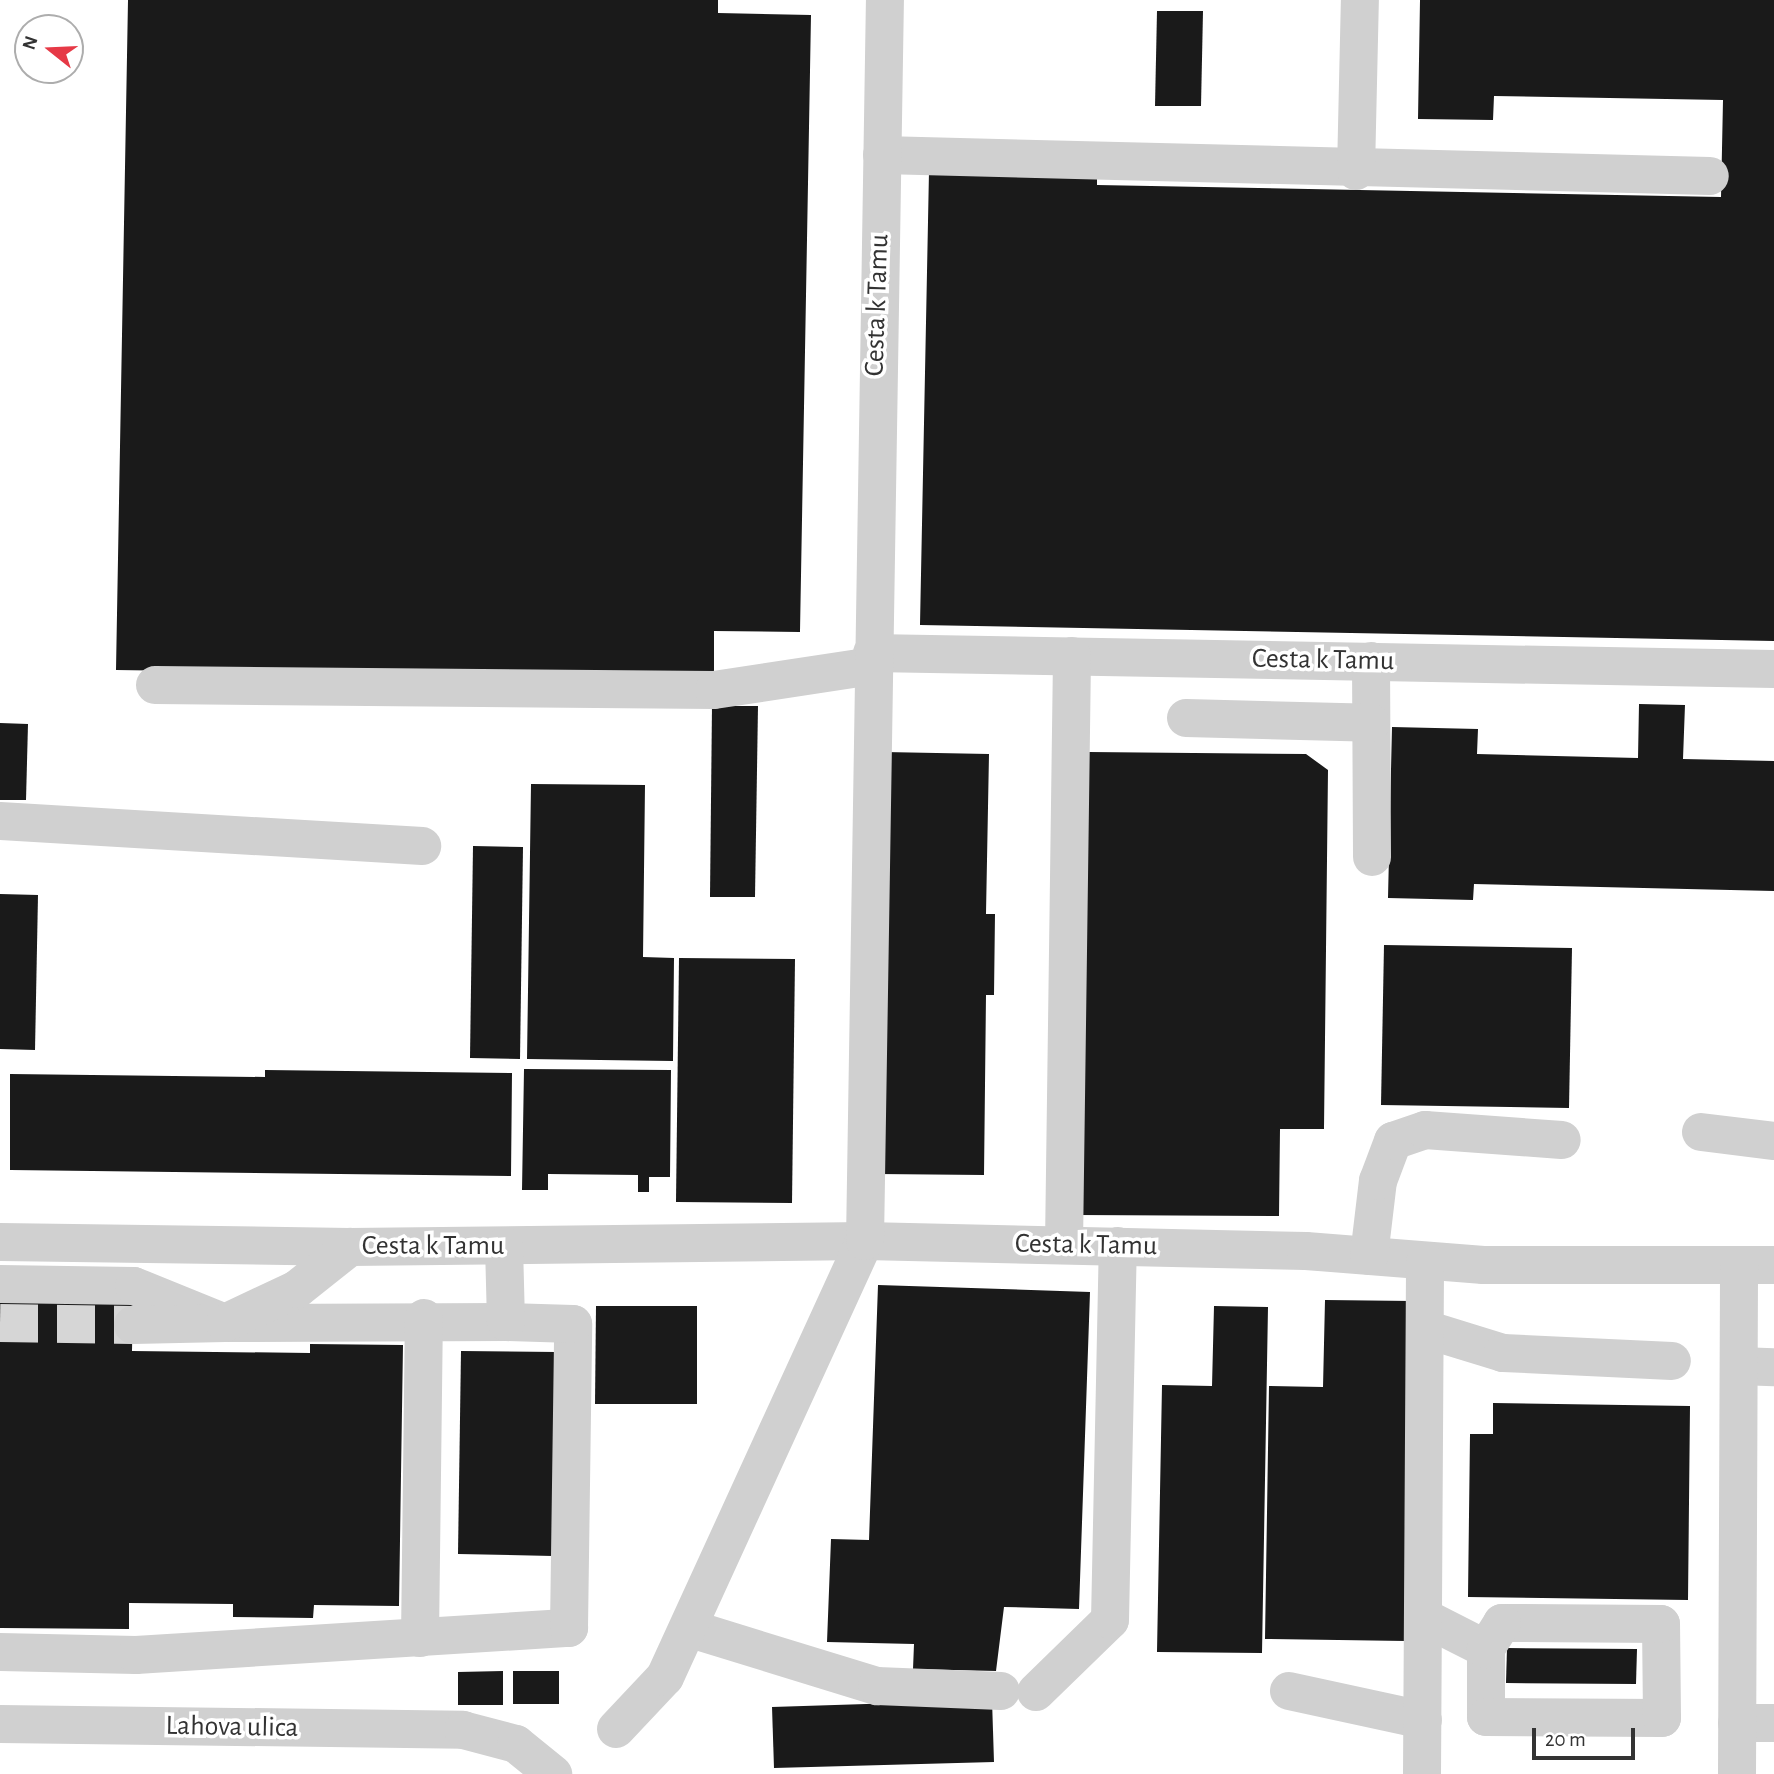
<!DOCTYPE html>
<html>
<head>
<meta charset="utf-8">
<style>
	body { margin:0 }
	#map { position:relative; width:1774px; height:1774px; overflow:hidden; background:#fff; font-family:"Alegreya Sans",sans-serif }
	div>[style] { position:absolute }
	[style*='--x'] { left:calc(var(--x)*1px); top:calc(var(--y)*1px); width:calc(var(--w)*1px); rotate:calc(var(--a)*1deg) }
	.building>* { inset:0; background:#1a1a1a }
	.minor-tunnel>* { height:38px; margin-top:-19px; transform-origin:0; background:repeating-linear-gradient(90deg,#d6d6d6 0 38px,transparent 0 57px) }
	.minor>* { height:38px; margin:-19px; padding:0 19px; transform-origin:19px; border-radius:19px; background:#d0d0d0 }
	span { translate:-50% -50%; white-space:nowrap; text-align:center; line-height:1.15; -webkit-text-stroke:7px #fff; paint-order:stroke }
	.street-label { font-size:28px; color:#333 }
	.north { position:absolute; left:14px; top:14px; width:70px; height:70px; box-sizing:border-box; background:#fff; border:2px solid #adadad; border-radius:50%; rotate:288deg; font-size:19px; font-weight:700; line-height:28px; text-align:center; color:#333 }
	.north::after { content:''; display:block; margin:auto; width:24px; height:32px; background:#e63946; clip-path:polygon(50% 0,100% 100%,50% 72%,0 100%) }
	.scale { position:absolute; left:1532px; top:1728px; width:103px; height:32px; box-sizing:border-box; border:4px solid #333; border-top:0; padding-left:9px; font-size:21px; line-height:24px; white-space:nowrap; color:#333; -webkit-text-stroke:5px #fff; paint-order:stroke }
</style>
</head>
<body>
<div id="map">
	<div class="building">
		<div style="clip-path:polygon(128px 0,718px 0,718px 13px,811px 15px,800px 632px,714px 631px,714px 679px,116px 670px)"></div>
		<div style="clip-path:polygon(1420px 0,1774px 0,1774px 641px,920px 625px,929px 171px,1097px 174px,1097px 185px,1721px 197px,1723px 100px,1494px 96px,1493px 120px,1418px 119px)"></div>
		<div style="clip-path:polygon(1157px 11px,1203px 11px,1201px 106px,1155px 106px)"></div>
		<div style="clip-path:polygon(1639px 704px,1685px 705px,1683px 759px,1774px 761px,1774px 891px,1474px 884px,1473px 900px,1388px 898px,1392px 727px,1478px 729px,1477px 754px,1638px 758px)"></div>
		<div style="clip-path:polygon(712px 706px,758px 706px,755px 897px,710px 897px)"></div>
		<div style="clip-path:polygon(0 723px,28px 724px,26px 800px,0 800px)"></div>
		<div style="clip-path:polygon(884px 752px,989px 754px,986px 914px,995px 914px,994px 995px,986px 995px,984px 1175px,878px 1174px)"></div>
		<div style="clip-path:polygon(1089px 752px,1306px 754px,1328px 770px,1324px 1129px,1280px 1129px,1279px 1216px,1077px 1215px)"></div>
		<div style="clip-path:polygon(531px 784px,645px 785px,643px 957px,674px 958px,673px 1061px,527px 1059px)"></div>
		<div style="clip-path:polygon(473px 846px,523px 847px,520px 1059px,470px 1058px)"></div>
		<div style="clip-path:polygon(0 894px,38px 895px,35px 1050px,0 1049px)"></div>
		<div style="clip-path:polygon(1384px 945px,1572px 948px,1569px 1108px,1381px 1105px)"></div>
		<div style="clip-path:polygon(679px 958px,795px 959px,792px 1203px,676px 1202px)"></div>
		<div style="clip-path:polygon(524px 1069px,671px 1070px,670px 1177px,649px 1177px,649px 1192px,638px 1192px,638px 1175px,548px 1174px,548px 1190px,522px 1190px)"></div>
		<div style="clip-path:polygon(265px 1070px,512px 1073px,511px 1176px,10px 1170px,10px 1074px,265px 1077px)"></div>
		<div style="clip-path:polygon(878px 1285px,1090px 1292px,1079px 1609px,1004px 1607px,996px 1671px,913px 1669px,914px 1644px,827px 1642px,831px 1539px,869px 1540px)"></div>
		<div style="clip-path:polygon(0 1296px,133px 1298px,132px 1351px,310px 1353px,310px 1344px,403px 1345px,399px 1606px,314px 1605px,313px 1618px,233px 1617px,233px 1604px,129px 1603px,129px 1629px,0 1628px)"></div>
		<div style="clip-path:polygon(1325px 1300px,1412px 1301px,1406px 1641px,1265px 1639px,1269px 1386px,1323px 1387px)"></div>
		<div style="clip-path:polygon(596px 1306px,697px 1306px,697px 1404px,595px 1404px)"></div>
		<div style="clip-path:polygon(1214px 1306px,1268px 1307px,1262px 1653px,1157px 1652px,1162px 1385px,1212px 1386px)"></div>
		<div style="clip-path:polygon(461px 1351px,556px 1352px,553px 1556px,458px 1554px)"></div>
		<div style="clip-path:polygon(1493px 1403px,1690px 1406px,1688px 1600px,1468px 1597px,1470px 1434px,1493px 1434px)"></div>
		<div style="clip-path:polygon(1507px 1648px,1637px 1649px,1636px 1684px,1506px 1683px)"></div>
		<div style="clip-path:polygon(503px 1671px,503px 1705px,458px 1705px,458px 1672px)"></div>
		<div style="clip-path:polygon(513px 1671px,559px 1671px,559px 1704px,513px 1704px)"></div>
		<div style="clip-path:polygon(992px 1700px,994px 1762px,774px 1768px,772px 1707px)"></div>
	</div>
	<div class="minor-tunnel">
		<div style="--x:0;--y:1323;--w:133;--a:0.9"></div>
	</div>
	<div class="minor">
		<div style="--x:882;--y:155;--w:828;--a:1.45"></div>
		<div style="--x:1356;--y:171;--w:171;--a:-88.7"></div>
		<div style="--x:872;--y:653;--w:902;--a:1.02"></div>
		<div style="--x:1371;--y:661;--w:196;--a:89.7"></div>
		<div style="--x:155;--y:685;--w:559;--a:0.51"></div>
		<div style="--x:714;--y:690;--w:160;--a:-8.6"></div>
		<div style="--x:1186;--y:718;--w:185;--a:1.5"></div>
		<div style="--x:0;--y:821;--w:423;--a:3.4"></div>
		<div style="--x:1701;--y:1132;--w:74;--a:7"></div>
		<div style="--x:0;--y:1242;--w:350;--a:0.8"></div>
		<div style="--x:350;--y:1247;--w:515;--a:-0.67"></div>
		<div style="--x:865;--y:1241;--w:441;--a:1.3"></div>
		<div style="--x:1306;--y:1251;--w:178;--a:4.5"></div>
		<div style="--x:1483;--y:1265;--w:291;--a:0"></div>
		<div style="--x:1064;--y:1245;--w:589;--a:-89.22"></div>
		<div style="--x:1369;--y:1256;--w:76;--a:-83.2"></div>
		<div style="--x:1378;--y:1181;--w:43;--a:-69.4"></div>
		<div style="--x:1393;--y:1141;--w:34;--a:-19"></div>
		<div style="--x:1425;--y:1130;--w:137;--a:4.2"></div>
		<div style="--x:0;--y:1284;--w:134;--a:0.9"></div>
		<div style="--x:134;--y:1286;--w:98;--a:22.1"></div>
		<div style="--x:225;--y:1323;--w:281;--a:-0.2"></div>
		<div style="--x:133;--y:1325;--w:92;--a:-1.2"></div>
		<div style="--x:225;--y:1323;--w:80;--a:-25.3"></div>
		<div style="--x:297;--y:1289;--w:68;--a:-38.4"></div>
		<div style="--x:1425;--y:1329;--w:82;--a:17.1"></div>
		<div style="--x:1503;--y:1353;--w:169;--a:2.7"></div>
		<div style="--x:1739;--y:1366;--w:35;--a:2"></div>
		<div style="--x:1423;--y:1617;--w:71;--a:26.9"></div>
		<div style="--x:1486;--y:1649;--w:68;--a:90"></div>
		<div style="--x:1486;--y:1717;--w:176;--a:0.3"></div>
		<div style="--x:1662;--y:1718;--w:94;--a:-90.6"></div>
		<div style="--x:1661;--y:1624;--w:159;--a:-179.6"></div>
		<div style="--x:1502;--y:1623;--w:31;--a:122"></div>
		<div style="--x:688;--y:1628;--w:198;--a:17.1"></div>
		<div style="--x:877;--y:1686;--w:124;--a:2.3"></div>
		<div style="--x:420;--y:1638;--w:320;--a:-89.3"></div>
		<div style="--x:0;--y:1652;--w:136;--a:1.3"></div>
		<div style="--x:136;--y:1655;--w:434;--a:-3.6"></div>
		<div style="--x:569;--y:1628;--w:304;--a:-89.2"></div>
		<div style="--x:573;--y:1324;--w:67;--a:-178.3"></div>
		<div style="--x:506;--y:1322;--w:76;--a:-91.5"></div>
		<div style="--x:1289;--y:1691;--w:137;--a:12.2"></div>
		<div style="--x:1036;--y:1692;--w:103;--a:-44.2"></div>
		<div style="--x:1110;--y:1620;--w:374;--a:-88.8"></div>
		<div style="--x:1737;--y:1723;--w:37;--a:0"></div>
		<div style="--x:0;--y:1724;--w:463;--a:0.7"></div>
		<div style="--x:463;--y:1730;--w:55;--a:14.8"></div>
		<div style="--x:516;--y:1744;--w:48;--a:39"></div>
		<div style="--x:616;--y:1729;--w:71;--a:-46.7"></div>
		<div style="--x:665;--y:1677;--w:480;--a:-65.4"></div>
		<div style="--x:865;--y:1241;--w:1241;--a:-89.08"></div>
		<div style="--x:1422;--y:1774;--w:512;--a:-89.66"></div>
		<div style="--x:1737;--y:1774;--w:509;--a:-89.77"></div>
	</div>
	<div class="street-label">
		<span style="left:877px;top:305px;rotate:-88deg">Cesta k Tamu</span>
		<span style="left:1323px;top:660px;rotate:1deg">Cesta k Tamu</span>
		<span style="left:1086px;top:1245px;rotate:1deg">Cesta k Tamu</span>
		<span style="left:433px;top:1246px">Cesta k Tamu</span>
		<span style="left:232px;top:1727px;rotate:1deg">Lahova ulica</span>
	</div>
	<div class="north">N</div>
	<div class="scale">20 m</div>
</div>
</body>
</html>
